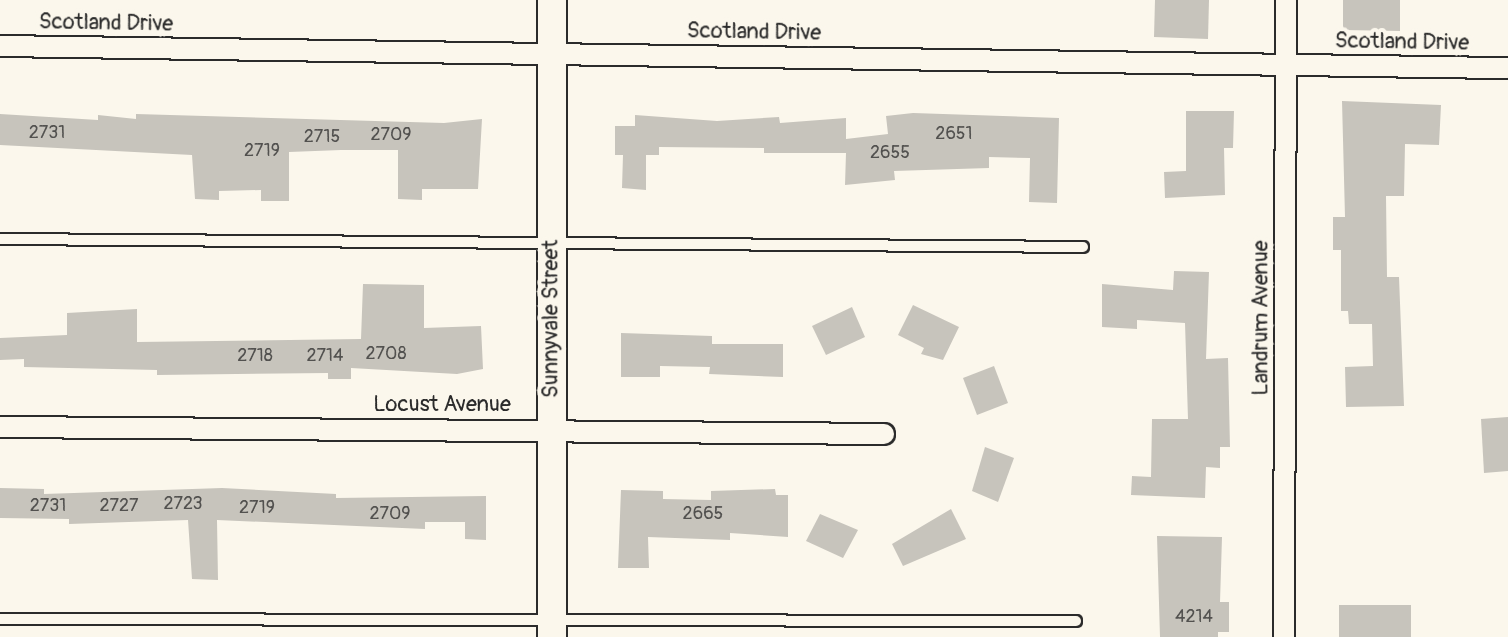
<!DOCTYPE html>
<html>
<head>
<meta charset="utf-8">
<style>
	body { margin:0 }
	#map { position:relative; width:1508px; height:637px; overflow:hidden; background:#fbf7ec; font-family:Pangolin,sans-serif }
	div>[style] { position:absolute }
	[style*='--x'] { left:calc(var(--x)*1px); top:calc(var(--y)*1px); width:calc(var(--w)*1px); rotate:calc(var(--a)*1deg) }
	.building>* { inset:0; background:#c7c4bc }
	.roads { filter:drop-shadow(2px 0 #2b2b2b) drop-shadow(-2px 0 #2b2b2b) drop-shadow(0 2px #2b2b2b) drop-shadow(0 -2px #2b2b2b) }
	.lane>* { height:10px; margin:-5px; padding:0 5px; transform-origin:5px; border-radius:5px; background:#fbf7ec }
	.street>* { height:20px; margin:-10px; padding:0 10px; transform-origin:10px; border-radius:10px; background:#fbf7ec }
	.secondary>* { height:28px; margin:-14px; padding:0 14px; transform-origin:14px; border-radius:14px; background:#fbf7ec }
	span { translate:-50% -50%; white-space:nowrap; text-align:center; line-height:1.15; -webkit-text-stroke:8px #fbf7ec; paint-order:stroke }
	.number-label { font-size:18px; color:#52514f }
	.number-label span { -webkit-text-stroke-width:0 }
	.street-label { font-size:22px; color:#2b2b2b }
</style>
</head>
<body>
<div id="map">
	<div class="building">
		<div style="clip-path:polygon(1155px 0,1209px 0,1208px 39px,1154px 37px)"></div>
		<div style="clip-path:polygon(1343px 0,1400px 0,1400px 31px,1343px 30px)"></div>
		<div style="clip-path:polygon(1342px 101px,1441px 105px,1439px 145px,1405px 144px,1404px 196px,1386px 196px,1387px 277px,1399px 277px,1404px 406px,1346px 407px,1345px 367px,1373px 366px,1372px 324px,1349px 324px,1348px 311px,1341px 311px,1341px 250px,1333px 250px,1333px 217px,1345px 217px)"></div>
		<div style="clip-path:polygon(1186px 111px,1234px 111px,1233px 148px,1224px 148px,1225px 195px,1165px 198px,1164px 172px,1186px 171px)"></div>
		<div style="clip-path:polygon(913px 113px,1059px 118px,1057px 203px,1029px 202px,1030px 158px,989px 157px,989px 168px,894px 171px,895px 180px,845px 185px,846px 153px,764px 153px,764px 148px,659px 147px,659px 155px,646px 155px,646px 190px,622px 188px,623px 155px,615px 155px,615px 126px,635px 126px,635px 115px,717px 121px,779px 117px,780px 123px,846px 118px,846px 139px,888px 134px,886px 116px)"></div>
		<div style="clip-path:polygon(0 114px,98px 120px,98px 115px,136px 119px,136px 114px,444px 123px,482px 119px,478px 189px,422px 189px,422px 200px,398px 199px,398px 150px,341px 150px,289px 152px,289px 201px,261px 201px,261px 190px,219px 191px,219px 200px,195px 199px,192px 155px,0 145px)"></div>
		<div style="clip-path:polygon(1174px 271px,1209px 272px,1206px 359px,1228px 358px,1230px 447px,1220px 447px,1220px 468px,1206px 467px,1205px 498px,1131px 495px,1132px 476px,1151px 477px,1152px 419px,1188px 419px,1185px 323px,1137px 320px,1137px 329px,1102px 327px,1102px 284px,1173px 290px)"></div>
		<div style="clip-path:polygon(363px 284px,424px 285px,424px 328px,481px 326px,483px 369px,457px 374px,351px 368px,351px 379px,328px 379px,328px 373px,157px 375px,157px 370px,24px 367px,24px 359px,0 360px,0 338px,67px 335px,67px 313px,137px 309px,137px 342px,361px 339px)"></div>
		<div style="clip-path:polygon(913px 305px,959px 327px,943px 360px,921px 354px,924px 348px,898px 335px)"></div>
		<div style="clip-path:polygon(852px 307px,865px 337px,826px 355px,812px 326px)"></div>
		<div style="clip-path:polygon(621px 333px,712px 336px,712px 344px,783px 344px,783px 377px,709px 374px,710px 367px,660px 366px,660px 377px,621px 377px)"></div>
		<div style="clip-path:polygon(994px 366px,1008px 403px,977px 415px,963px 378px)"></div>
		<div style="clip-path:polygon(1508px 417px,1508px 471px,1484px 473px,1481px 419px)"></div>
		<div style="clip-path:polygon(985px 447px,1014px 458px,998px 502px,972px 491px)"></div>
		<div style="clip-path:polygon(0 488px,44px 489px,44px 494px,222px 488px,336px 494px,336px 498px,486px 496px,486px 540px,465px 539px,465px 522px,425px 522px,425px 529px,217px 520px,218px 580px,192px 579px,188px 520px,69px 524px,69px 519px,0 518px)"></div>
		<div style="clip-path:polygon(775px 489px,776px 495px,788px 495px,788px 537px,730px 533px,730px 540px,648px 537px,649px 568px,618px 568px,621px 490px,663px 491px,663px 499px,711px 500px,711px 491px)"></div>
		<div style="clip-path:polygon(951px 509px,966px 539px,903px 566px,892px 544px)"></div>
		<div style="clip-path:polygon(820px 514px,858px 530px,843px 558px,806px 541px)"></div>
		<div style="clip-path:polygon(1157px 536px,1222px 537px,1220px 602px,1229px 602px,1229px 632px,1218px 632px,1218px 637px,1160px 637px)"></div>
		<div style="clip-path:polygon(1339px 605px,1411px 605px,1411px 637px,1339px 637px)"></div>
	</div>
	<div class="roads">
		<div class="lane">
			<div style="--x:0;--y:239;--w:1083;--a:0.42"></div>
			<div style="--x:0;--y:619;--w:1076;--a:0.11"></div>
		</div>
		<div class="street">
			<div style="--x:0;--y:46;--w:1508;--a:0.84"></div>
			<div style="--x:0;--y:427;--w:884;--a:0.45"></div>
			<div style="--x:1284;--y:637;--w:637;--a:-89.82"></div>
		</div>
		<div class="secondary">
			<div style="--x:552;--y:637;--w:637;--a:-90"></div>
		</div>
	</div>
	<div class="number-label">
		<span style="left:47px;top:133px">2731</span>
		<span style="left:954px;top:134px">2651</span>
		<span style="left:391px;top:135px">2709</span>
		<span style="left:322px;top:137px">2715</span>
		<span style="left:262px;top:151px">2719</span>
		<span style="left:890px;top:153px">2655</span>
		<span style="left:386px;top:354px">2708</span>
		<span style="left:255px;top:356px">2718</span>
		<span style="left:325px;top:356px">2714</span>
		<span style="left:183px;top:504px">2723</span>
		<span style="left:48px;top:506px">2731</span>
		<span style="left:119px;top:506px">2727</span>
		<span style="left:257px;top:508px">2719</span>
		<span style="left:390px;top:514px">2709</span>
		<span style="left:703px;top:514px">2665</span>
		<span style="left:1194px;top:617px">4214</span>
	</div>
	<div class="street-label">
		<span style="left:106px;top:23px;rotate:1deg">Scotland Drive</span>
		<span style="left:754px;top:32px;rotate:1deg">Scotland Drive</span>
		<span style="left:1402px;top:42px;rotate:1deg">Scotland Drive</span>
		<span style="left:1261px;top:318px;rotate:-90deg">Landrum Avenue</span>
		<span style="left:551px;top:319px;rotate:-90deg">Sunnyvale Street</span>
		<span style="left:442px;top:405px">Locust Avenue</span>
	</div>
</div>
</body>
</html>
